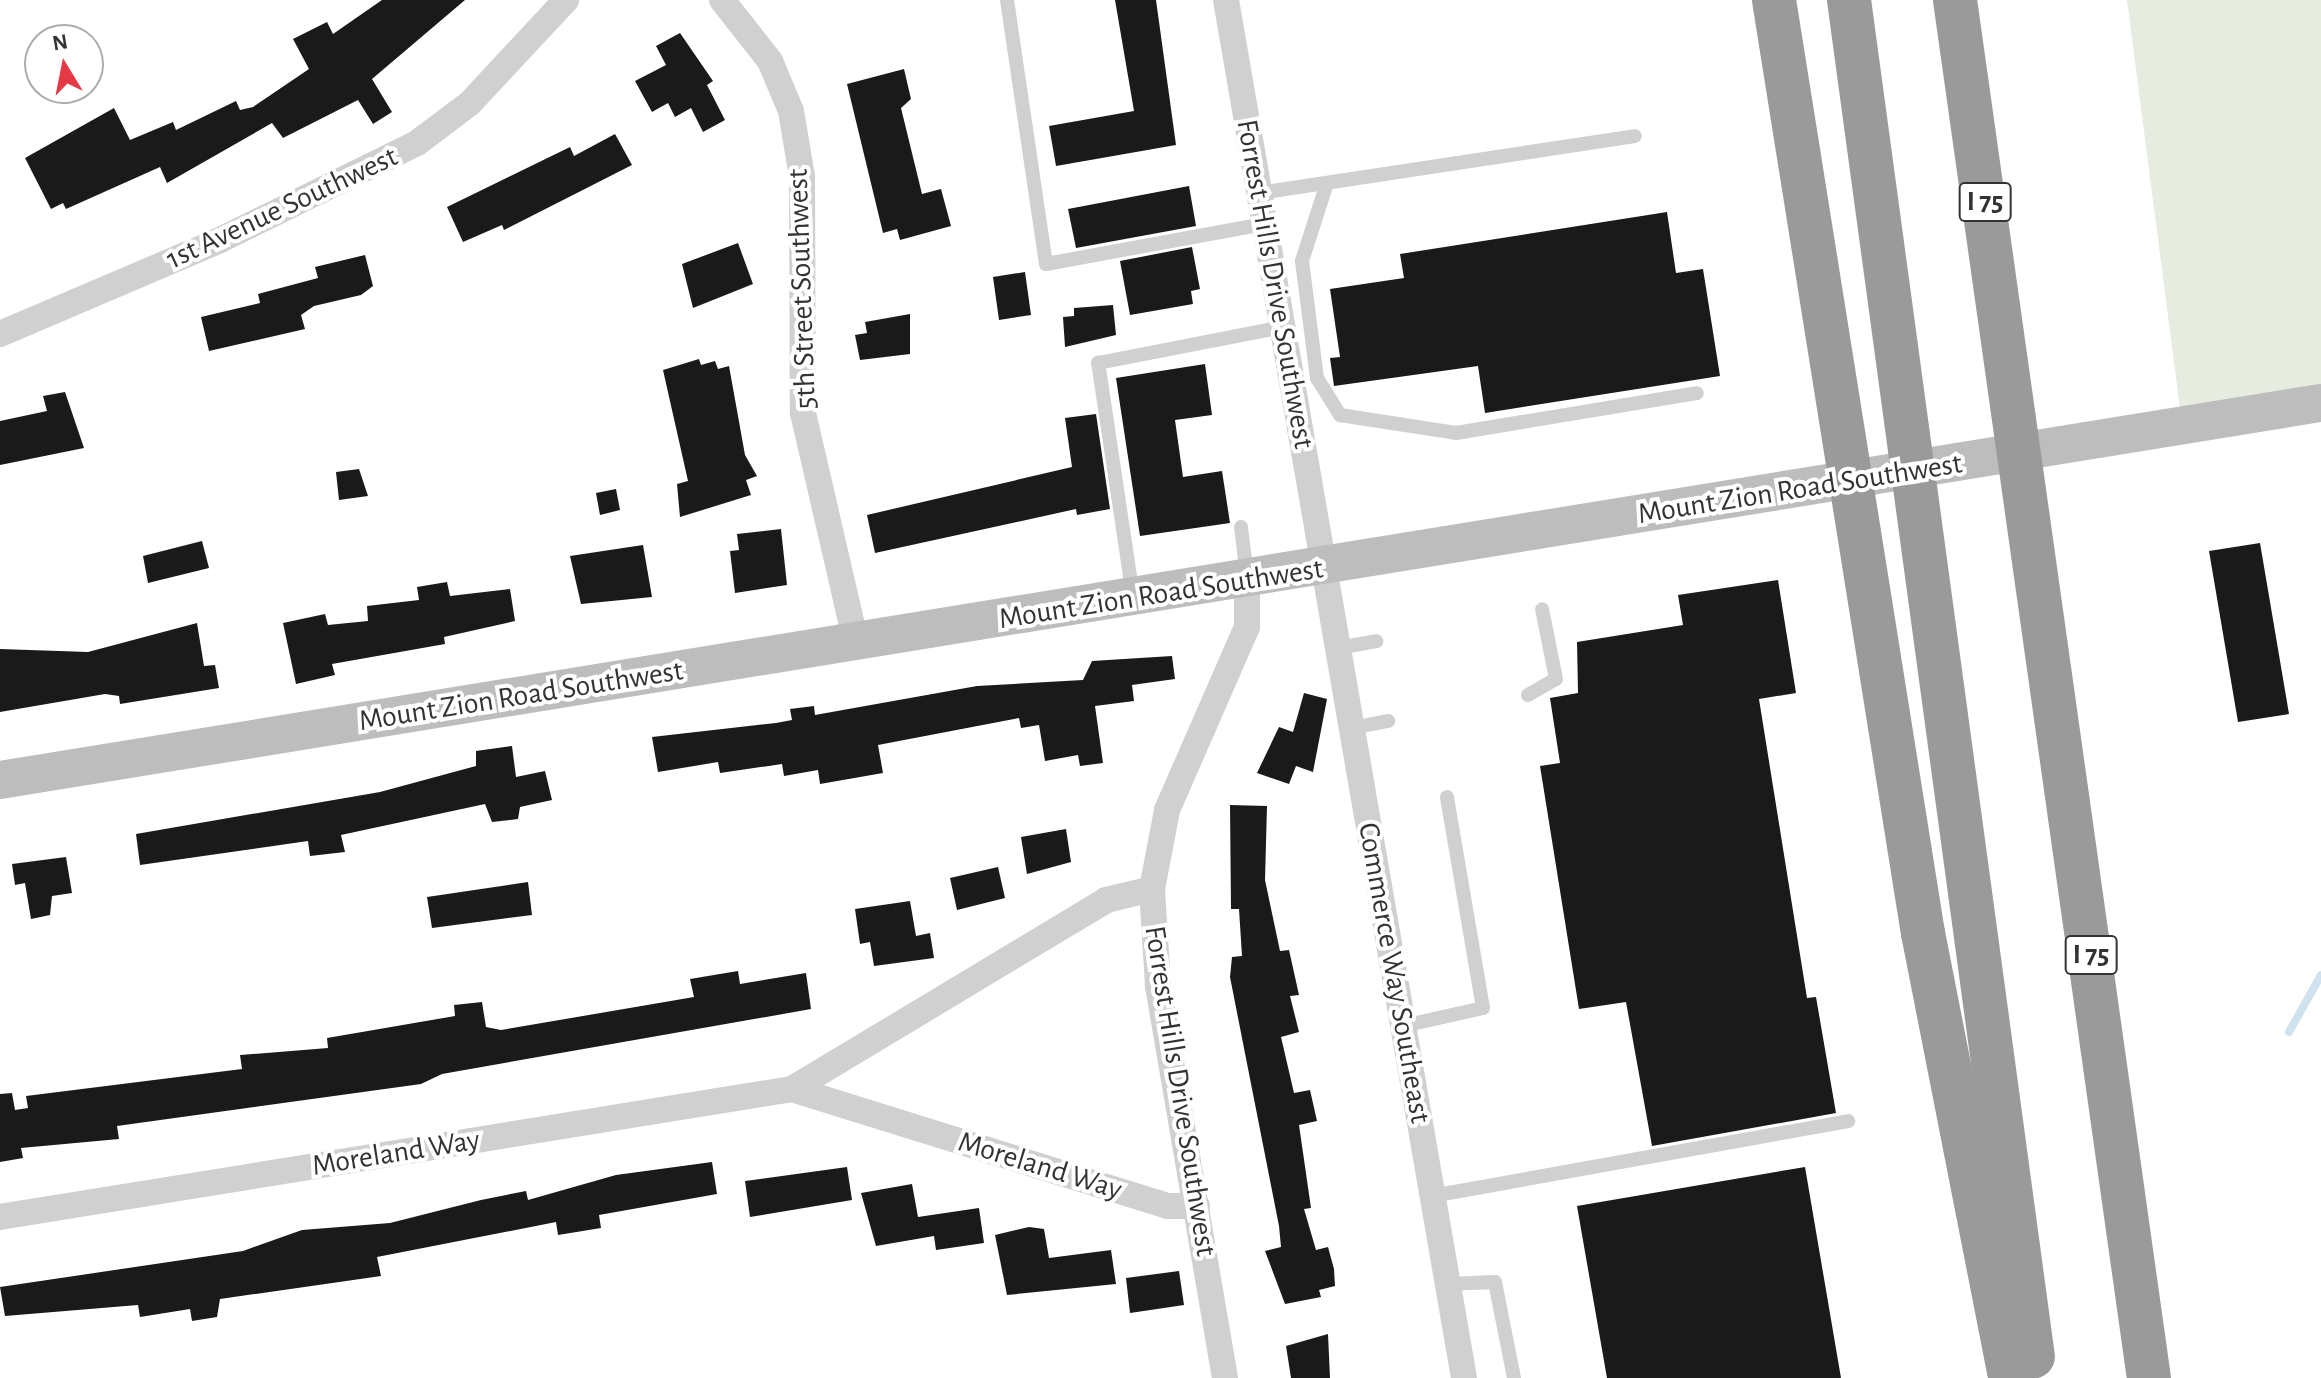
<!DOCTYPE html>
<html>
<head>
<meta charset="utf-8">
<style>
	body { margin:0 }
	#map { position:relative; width:2321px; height:1378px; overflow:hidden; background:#fff; font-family:"Alegreya Sans",sans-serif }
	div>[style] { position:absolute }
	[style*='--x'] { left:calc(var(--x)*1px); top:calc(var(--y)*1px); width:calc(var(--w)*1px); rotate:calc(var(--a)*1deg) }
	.green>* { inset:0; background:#e6ecdf }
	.stream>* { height:8px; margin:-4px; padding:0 4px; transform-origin:4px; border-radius:4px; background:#cfe2ee }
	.building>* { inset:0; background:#1a1a1a }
	.lane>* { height:14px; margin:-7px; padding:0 7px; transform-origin:7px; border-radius:7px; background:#d0d0d0 }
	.street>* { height:26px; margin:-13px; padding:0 13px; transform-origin:13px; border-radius:13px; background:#d0d0d0 }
	.secondary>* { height:38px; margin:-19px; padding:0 19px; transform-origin:19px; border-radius:19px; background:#bdbdbd }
	.highway>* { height:44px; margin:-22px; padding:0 22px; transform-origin:22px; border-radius:22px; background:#9a9a9a }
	span { translate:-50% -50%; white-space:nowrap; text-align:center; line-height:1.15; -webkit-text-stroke:8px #fff; paint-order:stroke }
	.shield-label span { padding:2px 6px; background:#fff; border:2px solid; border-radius:6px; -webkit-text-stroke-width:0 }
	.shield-label { font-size:28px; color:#333; font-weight:700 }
	.street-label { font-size:30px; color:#333 }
	.north { position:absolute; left:24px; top:24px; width:80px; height:80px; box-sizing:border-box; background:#fff; border:2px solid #adadad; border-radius:50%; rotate:350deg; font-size:22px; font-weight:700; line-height:32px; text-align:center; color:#333 }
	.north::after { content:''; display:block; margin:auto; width:28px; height:36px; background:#e63946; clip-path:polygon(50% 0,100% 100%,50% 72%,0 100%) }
</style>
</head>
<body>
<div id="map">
	<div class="green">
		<div style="clip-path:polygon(2127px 0,2321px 0,2321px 405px,2182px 424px)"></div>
	</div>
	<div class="stream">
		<div style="--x:2289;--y:1032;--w:65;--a:-60.7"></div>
	</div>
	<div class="building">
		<div style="clip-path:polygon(382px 0,465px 0,372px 79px,392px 112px,373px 124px,358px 100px,283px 138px,272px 123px,167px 183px,160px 167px,66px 209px,63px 203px,51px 209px,25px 158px,114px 108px,130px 140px,173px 122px,176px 130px,236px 101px,240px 110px,253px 107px,309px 69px,293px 39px,327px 22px,333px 34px)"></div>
		<div style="clip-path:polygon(1115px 0,1156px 0,1176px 145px,1056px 166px,1049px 126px,1134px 111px)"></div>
		<div style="clip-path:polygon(680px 33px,713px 81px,707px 85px,725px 120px,703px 132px,691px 108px,675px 117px,668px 103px,652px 112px,635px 81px,666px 65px,656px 46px)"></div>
		<div style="clip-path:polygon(904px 69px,911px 99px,901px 108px,922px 194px,941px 189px,951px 226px,900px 240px,897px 229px,883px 233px,847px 84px)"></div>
		<div style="clip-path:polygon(615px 134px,632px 165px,504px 230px,502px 225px,463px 242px,447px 207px,570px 147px,574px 156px)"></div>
		<div style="clip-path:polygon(1189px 186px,1196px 226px,1076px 248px,1068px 209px)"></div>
		<div style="clip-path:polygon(1667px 212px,1676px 273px,1703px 269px,1720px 376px,1485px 413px,1478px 366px,1334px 386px,1330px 358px,1340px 357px,1330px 289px,1404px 278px,1400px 254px)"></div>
		<div style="clip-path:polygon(738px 243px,753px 284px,693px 308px,682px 264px)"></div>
		<div style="clip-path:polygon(1192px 247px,1200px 289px,1191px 291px,1193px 304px,1130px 315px,1120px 261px)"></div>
		<div style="clip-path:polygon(365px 255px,373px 286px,361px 295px,314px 306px,301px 315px,305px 329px,209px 351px,201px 317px,260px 303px,258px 294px,318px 278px,315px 267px)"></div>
		<div style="clip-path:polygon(1025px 272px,1031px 315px,999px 320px,993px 277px)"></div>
		<div style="clip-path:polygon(1113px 305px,1116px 335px,1065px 347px,1063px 317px,1074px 316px,1074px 308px)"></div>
		<div style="clip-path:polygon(910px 314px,910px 354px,860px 360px,855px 335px,867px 333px,865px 322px)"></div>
		<div style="clip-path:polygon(699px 359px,701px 365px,715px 361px,718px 369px,729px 366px,745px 455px,757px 476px,746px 480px,751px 495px,680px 517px,677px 484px,688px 481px,663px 370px)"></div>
		<div style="clip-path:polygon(1205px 364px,1212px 415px,1175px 420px,1183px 477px,1222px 471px,1230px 523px,1140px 536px,1116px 378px)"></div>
		<div style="clip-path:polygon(65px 392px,84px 448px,0 465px,0 421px,47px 411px,43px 396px)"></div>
		<div style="clip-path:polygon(1096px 414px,1110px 509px,1077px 515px,1076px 509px,875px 553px,867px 515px,1072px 467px,1065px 418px)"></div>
		<div style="clip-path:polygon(359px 469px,368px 496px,339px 500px,336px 472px)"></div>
		<div style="clip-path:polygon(616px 489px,620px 510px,600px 515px,596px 493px)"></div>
		<div style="clip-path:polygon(781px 529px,787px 585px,735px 593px,730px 551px,739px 550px,737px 534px)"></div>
		<div style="clip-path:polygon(202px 541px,209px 568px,148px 583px,143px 556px)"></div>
		<div style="clip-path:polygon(2260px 543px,2289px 714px,2238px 722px,2209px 551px)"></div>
		<div style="clip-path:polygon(643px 545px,652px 597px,581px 604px,570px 556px)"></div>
		<div style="clip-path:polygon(1778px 580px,1796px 693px,1759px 699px,1807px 998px,1816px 997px,1836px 1113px,1652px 1146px,1626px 1002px,1579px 1009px,1540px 766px,1560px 763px,1550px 698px,1578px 693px,1577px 642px,1683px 625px,1678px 595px)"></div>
		<div style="clip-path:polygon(447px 582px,450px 596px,510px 589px,515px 621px,444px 637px,445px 644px,332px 664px,335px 675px,296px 684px,283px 623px,325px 614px,328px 625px,368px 621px,367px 606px,419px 600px,417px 587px)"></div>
		<div style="clip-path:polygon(197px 623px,204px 666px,215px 665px,219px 688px,120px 704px,119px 696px,105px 694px,0 712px,0 649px,88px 652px)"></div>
		<div style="clip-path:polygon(1172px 656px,1175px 679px,1132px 685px,1134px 701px,1095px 706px,1103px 763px,1080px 766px,1078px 755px,1045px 761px,1039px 725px,1021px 728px,1019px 718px,878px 745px,883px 773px,820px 784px,818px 770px,784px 776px,782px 764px,720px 773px,718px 762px,658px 772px,652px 737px,776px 723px,792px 720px,790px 709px,814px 706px,815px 715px,977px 686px,1083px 680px,1092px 661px)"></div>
		<div style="clip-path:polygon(1304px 693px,1327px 699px,1313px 772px,1296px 766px,1289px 784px,1257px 773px,1279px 727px,1293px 732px)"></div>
		<div style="clip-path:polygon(512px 746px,516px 777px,545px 771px,552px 800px,520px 807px,518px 819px,492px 822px,485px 804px,341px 835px,345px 852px,310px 856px,308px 841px,140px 865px,136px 834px,380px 792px,476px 766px,476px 751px)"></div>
		<div style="clip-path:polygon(1230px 805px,1267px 806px,1265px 880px,1280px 951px,1289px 950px,1299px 995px,1290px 996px,1299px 1032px,1281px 1037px,1294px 1093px,1310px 1090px,1317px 1121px,1299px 1125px,1311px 1208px,1304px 1209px,1316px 1250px,1328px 1247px,1334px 1269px,1335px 1286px,1319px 1290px,1321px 1297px,1285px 1304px,1265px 1251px,1281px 1247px,1279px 1226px,1230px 977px,1232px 957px,1242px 956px,1239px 909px,1231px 909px)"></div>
		<div style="clip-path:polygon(1066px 829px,1071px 862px,1027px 874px,1021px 837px)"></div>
		<div style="clip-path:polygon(66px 857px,72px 893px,52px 896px,50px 915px,31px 919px,25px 883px,15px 885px,12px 864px)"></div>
		<div style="clip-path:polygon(998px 867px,1005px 898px,957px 910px,950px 878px)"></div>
		<div style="clip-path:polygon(528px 882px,532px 915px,432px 928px,427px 897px)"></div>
		<div style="clip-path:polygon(910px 901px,916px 936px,930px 933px,934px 958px,874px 966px,870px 942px,860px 944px,855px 909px)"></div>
		<div style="clip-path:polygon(738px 971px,740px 984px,806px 973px,811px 1009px,442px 1074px,421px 1084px,117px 1126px,119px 1139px,21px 1148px,23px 1158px,0 1162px,0 1094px,12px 1093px,15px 1110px,28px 1108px,26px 1096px,242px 1069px,240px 1055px,328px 1048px,327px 1038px,455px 1016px,454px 1005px,482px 1002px,486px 1027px,501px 1030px,694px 997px,690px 979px)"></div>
		<div style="clip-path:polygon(712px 1162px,717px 1194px,599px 1215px,601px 1228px,558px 1235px,556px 1222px,377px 1257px,381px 1276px,220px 1299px,217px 1317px,192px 1321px,190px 1309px,140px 1317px,138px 1305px,5px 1316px,0 1287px,243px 1251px,302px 1230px,390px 1223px,481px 1200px,526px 1191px,528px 1200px,616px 1175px)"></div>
		<div style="clip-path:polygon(847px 1167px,852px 1200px,750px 1217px,745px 1181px)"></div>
		<div style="clip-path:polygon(1805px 1167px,1841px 1378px,1607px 1378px,1577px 1206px)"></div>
		<div style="clip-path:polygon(912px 1184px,918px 1217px,979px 1208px,984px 1243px,936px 1250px,934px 1236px,876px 1246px,861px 1193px)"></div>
		<div style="clip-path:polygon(1029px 1227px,1044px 1229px,1049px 1258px,1111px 1250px,1116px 1284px,1007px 1295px,995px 1235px)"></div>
		<div style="clip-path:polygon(1179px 1271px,1184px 1305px,1130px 1313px,1126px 1278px)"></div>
		<div style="clip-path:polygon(1328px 1334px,1330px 1378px,1291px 1378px,1286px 1346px)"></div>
	</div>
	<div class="lane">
		<div style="--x:1007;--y:0;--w:267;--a:81.6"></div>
		<div style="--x:1046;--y:264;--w:223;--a:-10.4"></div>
		<div style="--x:1327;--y:183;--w:82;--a:107.8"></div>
		<div style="--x:1302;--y:261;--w:118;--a:82.7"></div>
		<div style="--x:1317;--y:378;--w:44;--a:58.1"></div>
		<div style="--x:1340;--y:415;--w:117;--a:8.8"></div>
		<div style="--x:1456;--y:433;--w:244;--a:-9.4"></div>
		<div style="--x:1259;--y:193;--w:380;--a:-8.6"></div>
		<div style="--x:1241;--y:527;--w:49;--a:83"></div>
		<div style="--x:1133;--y:596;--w:236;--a:-98.5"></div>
		<div style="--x:1098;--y:363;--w:188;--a:-11"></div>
		<div style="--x:1338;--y:648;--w:39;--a:-10"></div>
		<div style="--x:1528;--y:695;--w:32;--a:-30"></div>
		<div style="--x:1556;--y:679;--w:71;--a:-101.3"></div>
		<div style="--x:1352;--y:728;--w:37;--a:-11"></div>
		<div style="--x:1403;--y:1026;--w:82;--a:-12.7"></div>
		<div style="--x:1483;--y:1008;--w:214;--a:-99.7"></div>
		<div style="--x:1432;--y:1196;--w:423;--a:-10.2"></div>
		<div style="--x:1447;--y:1284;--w:48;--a:-2.4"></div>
		<div style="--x:1495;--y:1282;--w:98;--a:78.8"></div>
	</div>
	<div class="street">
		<div style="--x:722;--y:0;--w:78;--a:51.8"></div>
		<div style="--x:770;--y:61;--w:54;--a:67.2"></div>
		<div style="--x:791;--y:111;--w:67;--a:80.5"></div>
		<div style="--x:802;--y:177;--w:236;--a:89.8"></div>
		<div style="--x:803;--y:413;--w:236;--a:77"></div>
		<div style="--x:1226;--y:0;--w:1398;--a:80.2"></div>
		<div style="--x:0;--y:334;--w:239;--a:-23.1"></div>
		<div style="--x:220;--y:240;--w:220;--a:-26.2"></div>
		<div style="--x:417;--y:143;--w:66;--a:-37"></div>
		<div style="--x:470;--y:103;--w:141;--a:-47"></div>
		<div style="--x:792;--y:1089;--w:394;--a:17.3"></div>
		<div style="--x:1168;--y:1206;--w:29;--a:0"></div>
		<div style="--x:0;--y:1217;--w:802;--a:-9.18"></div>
		<div style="--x:792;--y:1089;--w:366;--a:-31"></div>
		<div style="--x:1106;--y:900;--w:47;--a:-13.4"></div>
		<div style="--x:1225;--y:1378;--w:399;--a:-99.7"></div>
		<div style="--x:1158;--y:985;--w:96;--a:-93.6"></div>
		<div style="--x:1152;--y:889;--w:80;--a:-79.2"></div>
		<div style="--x:1167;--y:810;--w:200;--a:-66.4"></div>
		<div style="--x:1247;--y:627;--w:46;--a:-90"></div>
	</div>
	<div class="secondary">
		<div style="--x:0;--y:780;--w:2351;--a:-9.23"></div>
	</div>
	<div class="highway">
		<div style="--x:1774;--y:0;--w:945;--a:80.93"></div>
		<div style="--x:1923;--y:933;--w:453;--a:78.9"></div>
		<div style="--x:1849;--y:0;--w:1369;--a:82.28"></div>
		<div style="--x:1955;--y:0;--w:1392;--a:81.99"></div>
	</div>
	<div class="shield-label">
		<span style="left:1985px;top:202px">I 75</span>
		<span style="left:2091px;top:955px">I 75</span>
	</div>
	<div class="street-label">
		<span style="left:282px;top:208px;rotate:-25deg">1st Avenue Southwest</span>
		<span style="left:1275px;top:284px;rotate:80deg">Forrest Hills Drive Southwest</span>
		<span style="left:802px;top:289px;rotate:-92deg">5th Street Southwest</span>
		<span style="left:1800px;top:489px;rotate:-9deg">Mount Zion Road Southwest</span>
		<span style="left:1161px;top:594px;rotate:-9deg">Mount Zion Road Southwest</span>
		<span style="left:521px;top:696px;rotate:-9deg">Mount Zion Road Southwest</span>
		<span style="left:1394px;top:973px;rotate:80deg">Commerce Way Southeast</span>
		<span style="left:1180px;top:1091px;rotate:81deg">Forrest Hills Drive Southwest</span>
		<span style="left:396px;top:1153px;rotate:-9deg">Moreland Way</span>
		<span style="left:1040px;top:1166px;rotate:17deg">Moreland Way</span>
	</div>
	<div class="north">N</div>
</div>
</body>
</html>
